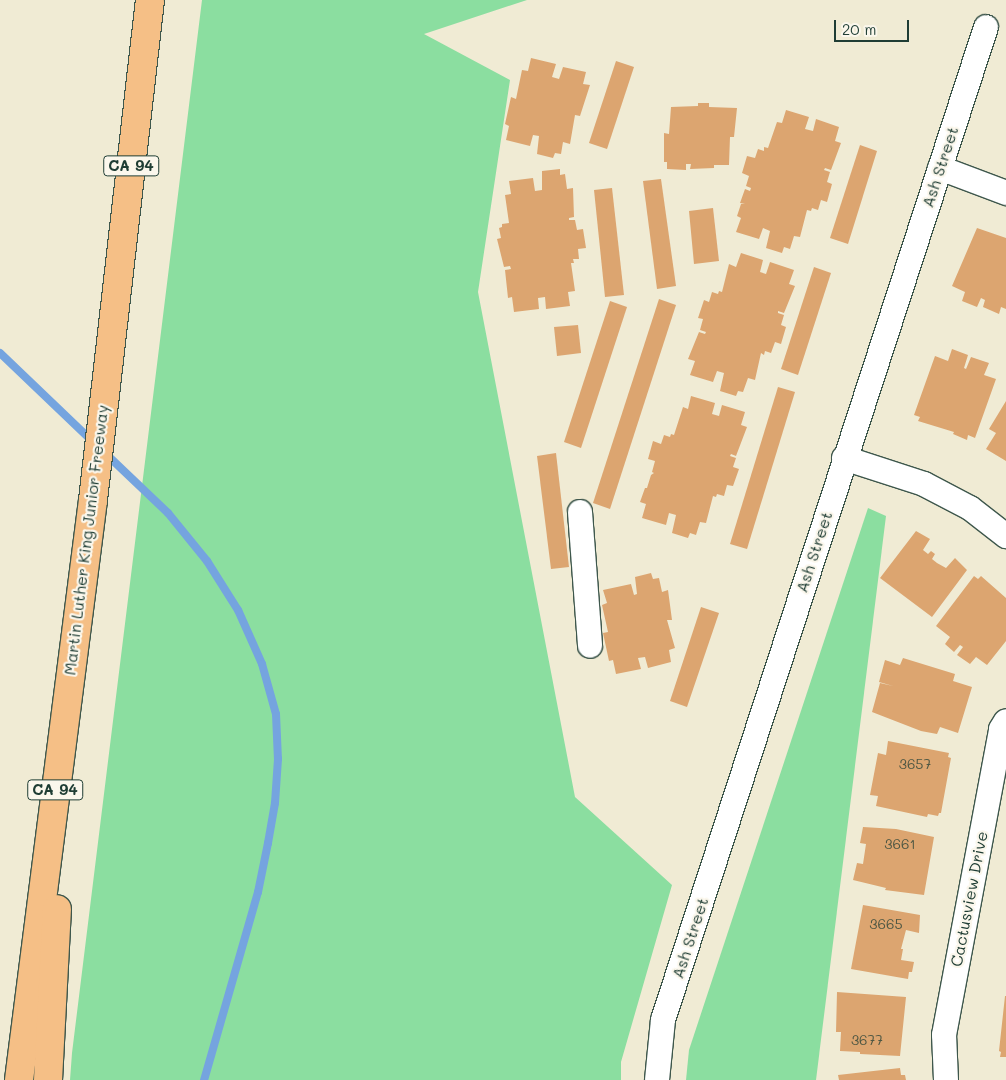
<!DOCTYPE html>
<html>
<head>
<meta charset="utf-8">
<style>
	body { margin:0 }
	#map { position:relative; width:1006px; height:1080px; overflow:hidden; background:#f0ebd4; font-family:Mali,sans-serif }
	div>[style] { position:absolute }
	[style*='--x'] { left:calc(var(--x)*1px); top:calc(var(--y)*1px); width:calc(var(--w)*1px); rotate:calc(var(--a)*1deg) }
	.green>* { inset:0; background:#8bdea0 }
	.stream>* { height:8px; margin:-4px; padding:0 4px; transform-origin:4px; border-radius:4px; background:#75a4df }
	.building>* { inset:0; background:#dca570 }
	.roads { filter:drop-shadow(1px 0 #3e574c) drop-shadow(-1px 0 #3e574c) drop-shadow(0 1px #3e574c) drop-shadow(0 -1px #3e574c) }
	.minor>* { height:24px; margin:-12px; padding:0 12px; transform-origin:12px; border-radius:12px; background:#fff }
	.highway>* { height:28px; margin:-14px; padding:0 14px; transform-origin:14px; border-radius:14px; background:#f5bf86 }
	span { translate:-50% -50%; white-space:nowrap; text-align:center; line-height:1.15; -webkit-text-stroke:4.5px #fbf7ec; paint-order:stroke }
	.number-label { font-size:14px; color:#4e5743 }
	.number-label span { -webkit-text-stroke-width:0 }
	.shield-label span { padding:1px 4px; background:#fbf7ec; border:1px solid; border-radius:4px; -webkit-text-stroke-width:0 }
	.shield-label { font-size:15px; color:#1f3d34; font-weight:700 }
	.street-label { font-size:16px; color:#1f3d34 }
	.scale { position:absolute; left:834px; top:20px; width:75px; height:22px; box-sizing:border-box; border:2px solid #1f3d34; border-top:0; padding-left:6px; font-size:15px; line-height:18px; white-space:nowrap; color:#1f3d34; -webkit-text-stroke:4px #fbf7ec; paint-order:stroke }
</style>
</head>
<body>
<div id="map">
	<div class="green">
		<div style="clip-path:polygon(202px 0,527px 0,424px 34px,510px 80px,478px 292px,575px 797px,672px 885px,621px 1062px,621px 1080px,70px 1080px,72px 1053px)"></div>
		<div style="clip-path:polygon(868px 508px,886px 516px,816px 1080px,686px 1080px,689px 1050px)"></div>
	</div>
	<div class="stream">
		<div style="--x:0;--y:353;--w:129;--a:43.7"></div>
		<div style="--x:105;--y:453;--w:87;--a:43.6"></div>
		<div style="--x:168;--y:513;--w:62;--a:50.9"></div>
		<div style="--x:207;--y:561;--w:58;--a:57.7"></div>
		<div style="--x:238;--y:610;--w:59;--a:66"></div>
		<div style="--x:262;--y:664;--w:52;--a:74.4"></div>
		<div style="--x:276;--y:714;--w:45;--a:87.5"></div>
		<div style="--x:278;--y:759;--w:44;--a:93.9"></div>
		<div style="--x:275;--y:803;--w:41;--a:99.9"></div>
		<div style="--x:268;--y:843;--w:50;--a:101.5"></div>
		<div style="--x:258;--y:892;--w:196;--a:106"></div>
	</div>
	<div class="building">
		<div style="clip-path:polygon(531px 58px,556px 64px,552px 77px,559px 79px,563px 67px,586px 72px,583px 84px,590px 85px,580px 116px,575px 115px,570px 144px,563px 142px,561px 154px,555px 153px,553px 158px,537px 154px,539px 136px,533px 135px,530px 146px,506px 140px,509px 126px,505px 124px,511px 97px,516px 99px,522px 70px,528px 71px)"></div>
		<div style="clip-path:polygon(616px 61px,634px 67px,607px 149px,589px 143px)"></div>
		<div style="clip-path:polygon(698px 103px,709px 103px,709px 107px,737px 108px,734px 137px,730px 137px,729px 165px,714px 165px,714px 168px,690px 169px,691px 164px,686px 164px,686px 170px,667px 169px,667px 162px,664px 162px,664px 133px,669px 134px,671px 107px,698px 106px)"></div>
		<div style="clip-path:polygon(786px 110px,809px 117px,805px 129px,813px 131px,816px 119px,839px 127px,835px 141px,841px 143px,831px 170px,825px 168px,824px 170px,830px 172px,827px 182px,832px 184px,827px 202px,821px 200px,818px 210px,812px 208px,811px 211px,807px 210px,800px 237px,794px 236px,790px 249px,784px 247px,782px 253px,766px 248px,770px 231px,763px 228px,759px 239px,736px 232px,741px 218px,737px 216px,741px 204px,745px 204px,740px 203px,745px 189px,750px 191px,751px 188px,746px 186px,749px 176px,742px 173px,747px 156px,755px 158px,758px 149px,764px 151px,764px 147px,768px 148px,777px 122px,782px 123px)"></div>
		<div style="clip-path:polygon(860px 145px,877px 151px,848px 244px,830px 238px)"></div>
		<div style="clip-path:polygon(560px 169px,560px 175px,565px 174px,567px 189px,573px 188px,574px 217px,569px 218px,569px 220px,575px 220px,577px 230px,583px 229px,586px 248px,578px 249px,579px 259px,573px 259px,574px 263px,571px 263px,575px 291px,568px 292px,570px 306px,546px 309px,545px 297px,538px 298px,539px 309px,514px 312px,512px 297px,508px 298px,505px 270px,511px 269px,510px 266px,504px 267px,497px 239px,501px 238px,499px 228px,502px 227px,502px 224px,509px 223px,505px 195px,511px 194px,509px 181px,533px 178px,535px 191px,542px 190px,542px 171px)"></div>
		<div style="clip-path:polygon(661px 179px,676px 286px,657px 289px,643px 181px)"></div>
		<div style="clip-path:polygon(612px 188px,624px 295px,605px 297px,594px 190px)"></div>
		<div style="clip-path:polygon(713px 208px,719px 261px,694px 264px,689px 211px)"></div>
		<div style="clip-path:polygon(977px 228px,1006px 238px,1006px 309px,1001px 307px,999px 314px,983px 307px,985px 300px,981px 298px,977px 307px,962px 301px,965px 292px,952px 286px)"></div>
		<div style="clip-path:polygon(741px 253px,763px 260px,760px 272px,766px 274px,770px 262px,794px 270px,789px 284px,795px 286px,784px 313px,778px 311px,778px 313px,784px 315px,781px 325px,786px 327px,781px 344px,775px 342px,771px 353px,765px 351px,764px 355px,761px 353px,755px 380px,748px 378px,743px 392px,738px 391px,736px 396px,720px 391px,724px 373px,717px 371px,713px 382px,690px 375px,695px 361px,688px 359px,699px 332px,705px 334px,706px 332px,700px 330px,703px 319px,698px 318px,704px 300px,709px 302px,712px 292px,718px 294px,719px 291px,722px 292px,729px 264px,736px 267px)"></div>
		<div style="clip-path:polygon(814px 267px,831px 273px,798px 375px,781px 369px)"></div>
		<div style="clip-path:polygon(659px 299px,676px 305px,610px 509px,593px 503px)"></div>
		<div style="clip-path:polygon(610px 301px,627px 307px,581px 448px,564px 442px)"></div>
		<div style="clip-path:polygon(578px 325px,581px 353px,557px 356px,554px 327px)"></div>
		<div style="clip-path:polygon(952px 349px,968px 355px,964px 368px,966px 369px,971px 357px,989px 363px,984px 375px,996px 379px,975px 438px,968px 435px,967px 440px,953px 434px,954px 432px,918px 421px,920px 417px,914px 415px,935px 356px,948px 361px)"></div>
		<div style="clip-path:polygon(778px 387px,795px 392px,747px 549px,730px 544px)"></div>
		<div style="clip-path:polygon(691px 396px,715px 403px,712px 414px,719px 416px,722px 405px,745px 412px,741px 425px,747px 427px,736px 456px,731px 454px,730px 456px,736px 458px,733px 467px,739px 469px,733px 486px,727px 485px,724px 496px,717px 494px,716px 497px,713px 496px,706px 523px,700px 522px,696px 535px,690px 533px,688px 538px,672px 533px,676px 515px,669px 513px,666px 525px,642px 518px,646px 504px,640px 502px,645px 488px,647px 488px,651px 475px,654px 473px,652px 472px,655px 461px,648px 459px,653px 441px,661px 444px,664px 435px,670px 437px,671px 434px,674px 435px,683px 407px,688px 409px)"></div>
		<div style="clip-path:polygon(1006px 401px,1006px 461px,986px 449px,996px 433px,989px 429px)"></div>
		<div style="clip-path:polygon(556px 453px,569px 567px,551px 569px,537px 456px)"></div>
		<div style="clip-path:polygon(916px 531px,930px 539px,923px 550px,928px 554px,931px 551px,935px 554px,932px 559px,937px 563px,946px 568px,955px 558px,967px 570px,932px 617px,880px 578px)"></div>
		<div style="clip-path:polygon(651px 573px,653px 579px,659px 578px,662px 592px,668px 590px,672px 620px,667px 620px,675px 648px,669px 650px,671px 662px,648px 668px,645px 657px,638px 658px,641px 669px,616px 674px,613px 660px,609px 661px,603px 633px,608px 632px,602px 605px,607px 603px,603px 590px,631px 584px,634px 595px,637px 594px,635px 577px)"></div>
		<div style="clip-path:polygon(974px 576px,978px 579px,981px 576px,1006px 598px,1006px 641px,987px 665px,976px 657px,970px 664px,957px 655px,963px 647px,960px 645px,954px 652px,945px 644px,950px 637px,936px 626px)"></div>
		<div style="clip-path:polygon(701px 607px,719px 613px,687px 707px,670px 701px)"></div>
		<div style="clip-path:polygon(903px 658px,955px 674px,953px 681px,972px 687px,958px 733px,940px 727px,937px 734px,921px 731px,872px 712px,880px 683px,893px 686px,879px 682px,885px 660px,900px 665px)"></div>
		<div style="clip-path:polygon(888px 741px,949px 753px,948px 757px,951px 758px,941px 813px,939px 813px,938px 816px,928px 814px,927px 817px,876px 806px,878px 796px,870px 795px,878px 753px,886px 755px)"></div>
		<div style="clip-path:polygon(863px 827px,896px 829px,934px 837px,924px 895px,885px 890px,886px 888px,853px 880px,857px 863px,863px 864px,866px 844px,860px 843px)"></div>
		<div style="clip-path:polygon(863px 905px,920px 915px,919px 933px,906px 930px,901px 949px,903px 949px,901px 960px,914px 962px,912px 972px,909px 972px,908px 979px,851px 969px)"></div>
		<div style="clip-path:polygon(837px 992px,906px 997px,900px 1056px,860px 1054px,860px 1052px,840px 1051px,841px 1032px,836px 1032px)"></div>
		<div style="clip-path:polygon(1005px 996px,1006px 996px,1006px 1057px,1000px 1057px,1001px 1052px,999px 1051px)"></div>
		<div style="clip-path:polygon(900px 1068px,901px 1075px,905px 1075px,906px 1080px,839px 1080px,838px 1075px)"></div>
	</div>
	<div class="roads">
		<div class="minor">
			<div style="--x:940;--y:168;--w:71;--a:20.7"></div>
			<div style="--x:844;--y:458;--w:84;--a:18"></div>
			<div style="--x:924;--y:484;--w:52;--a:27.6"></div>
			<div style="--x:970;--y:508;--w:46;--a:37.9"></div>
			<div style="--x:580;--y:512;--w:134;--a:85.7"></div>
			<div style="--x:657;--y:1080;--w:60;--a:-84.3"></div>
			<div style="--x:663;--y:1020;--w:1044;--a:-71.98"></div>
			<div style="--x:946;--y:1080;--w:45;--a:-92.5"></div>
			<div style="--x:944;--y:1035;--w:311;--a:-79.4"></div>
			<div style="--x:1001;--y:729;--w:9;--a:-58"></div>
		</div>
		<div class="highway">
			<div style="--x:19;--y:1080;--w:585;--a:-82.73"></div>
			<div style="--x:93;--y:500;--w:503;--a:-83.5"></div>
			<div style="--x:48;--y:1080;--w:171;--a:-87"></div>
		</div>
	</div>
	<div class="number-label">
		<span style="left:915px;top:764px">3657</span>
		<span style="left:900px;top:844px">3661</span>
		<span style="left:886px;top:924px">3665</span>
		<span style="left:867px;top:1040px">3677</span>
	</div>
	<div class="shield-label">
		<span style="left:131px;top:166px">CA 94</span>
		<span style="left:55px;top:790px">CA 94</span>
	</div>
	<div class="street-label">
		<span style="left:940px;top:167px;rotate:-72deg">Ash Street</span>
		<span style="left:86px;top:540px;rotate:-83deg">Martin Luther King Junior Freeway</span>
		<span style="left:814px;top:552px;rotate:-72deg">Ash Street</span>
		<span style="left:969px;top:899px;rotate:-79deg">Cactusview Drive</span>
		<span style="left:690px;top:938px;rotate:-72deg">Ash Street</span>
	</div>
	<div class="scale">20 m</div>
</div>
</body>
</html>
